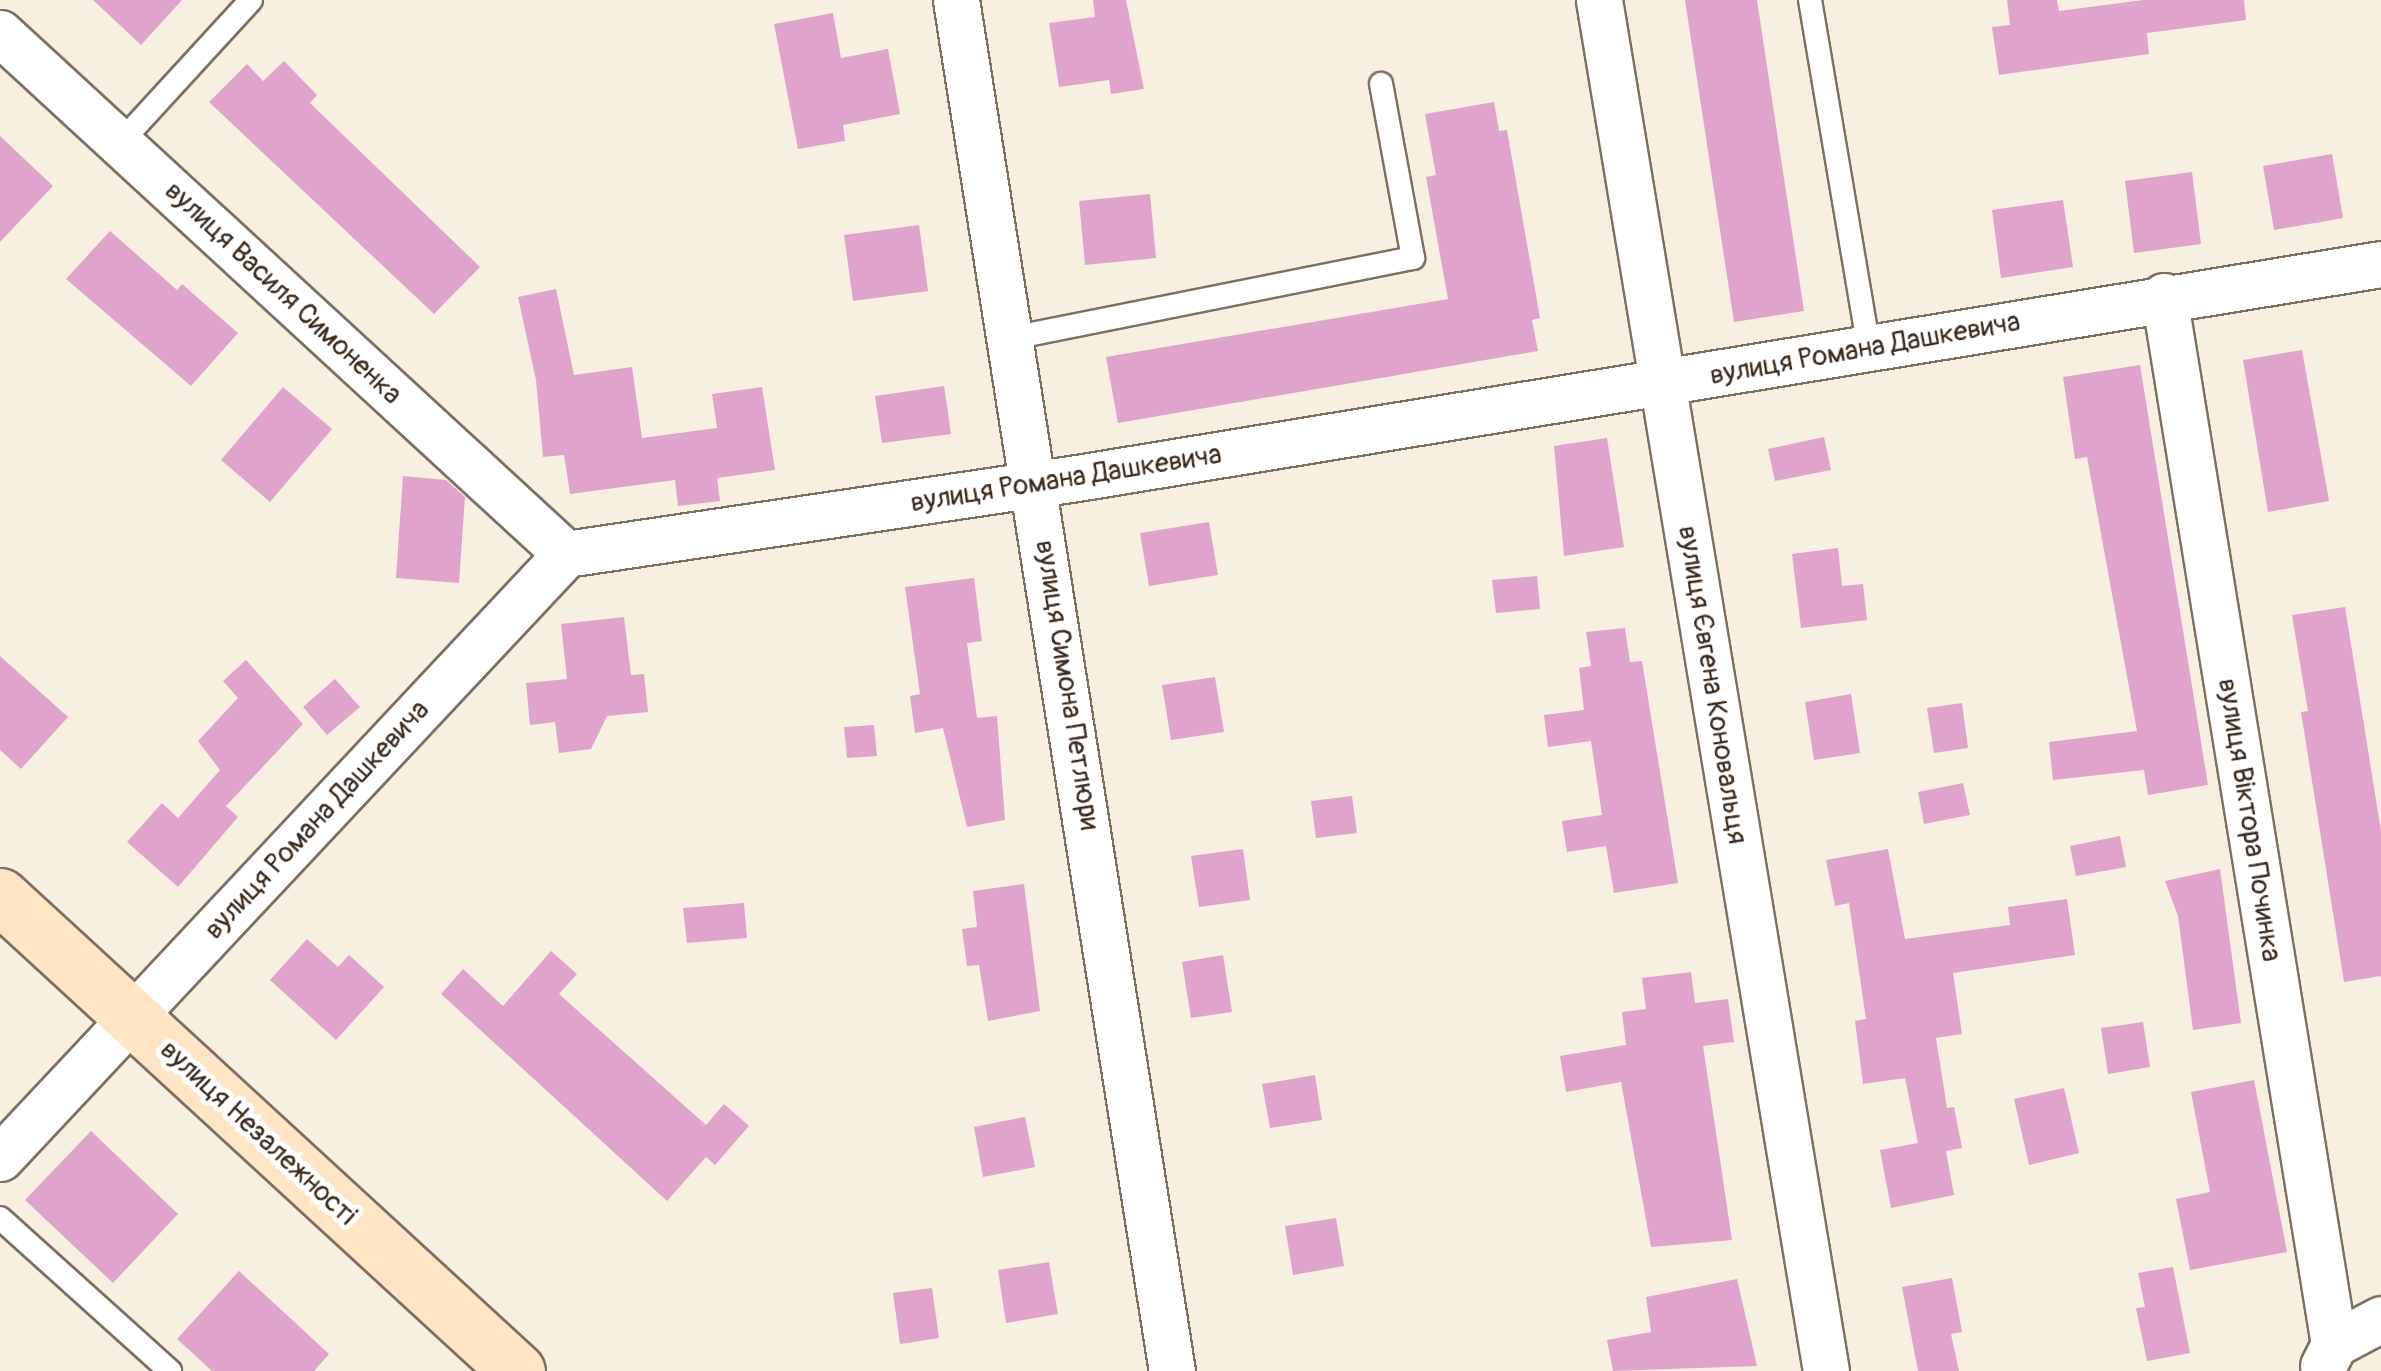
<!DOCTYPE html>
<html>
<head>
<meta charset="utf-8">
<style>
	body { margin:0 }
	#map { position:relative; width:2381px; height:1371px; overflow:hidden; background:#f7efdf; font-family:Pangolin,sans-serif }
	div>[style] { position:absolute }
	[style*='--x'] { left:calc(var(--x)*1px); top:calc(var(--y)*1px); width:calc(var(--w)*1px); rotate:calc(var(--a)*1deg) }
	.building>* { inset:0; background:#e0a4cc }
	.roads { filter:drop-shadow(2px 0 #7d6f62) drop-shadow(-2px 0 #7d6f62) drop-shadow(0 2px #7d6f62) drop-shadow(0 -2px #7d6f62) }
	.service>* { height:22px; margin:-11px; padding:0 11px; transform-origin:11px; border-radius:11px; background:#fff }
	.minor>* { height:45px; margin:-22.5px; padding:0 22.5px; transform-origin:22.5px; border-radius:22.5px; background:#fff }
	.secondary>* { height:55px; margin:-27.5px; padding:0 27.5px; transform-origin:27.5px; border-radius:27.5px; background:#ffe4c6 }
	span { translate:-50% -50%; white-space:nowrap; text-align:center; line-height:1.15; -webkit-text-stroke:10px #fff; paint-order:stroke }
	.street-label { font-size:28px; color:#3b2a1e }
</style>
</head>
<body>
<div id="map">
	<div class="building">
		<div style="clip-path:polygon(93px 0,182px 0,141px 45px)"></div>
		<div style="clip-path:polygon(1093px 0,1126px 0,1144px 89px,1111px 94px,1109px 80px,1059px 87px,1049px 23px,1095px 17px)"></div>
		<div style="clip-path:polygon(1685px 0,1757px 0,1804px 311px,1734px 322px)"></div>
		<div style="clip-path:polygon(2007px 0,2057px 0,2059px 11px,2143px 0,2244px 0,2246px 20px,2147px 33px,2149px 54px,1999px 75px,1992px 27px,2010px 25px)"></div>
		<div style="clip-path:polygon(833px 13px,841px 58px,888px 49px,900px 114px,843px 125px,845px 141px,798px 149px,774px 24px)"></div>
		<div style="clip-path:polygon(284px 61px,317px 95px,310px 103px,480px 267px,434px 314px,209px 102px,247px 64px,263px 81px)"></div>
		<div style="clip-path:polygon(1494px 102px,1499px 131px,1507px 130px,1540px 318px,1532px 320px,1538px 351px,1118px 423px,1106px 357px,1448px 299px,1426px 177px,1436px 175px,1425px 114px)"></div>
		<div style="clip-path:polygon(0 136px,53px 186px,0 242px)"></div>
		<div style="clip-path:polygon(2332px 154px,2343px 218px,2274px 230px,2263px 166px)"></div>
		<div style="clip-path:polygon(2192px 172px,2201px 244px,2134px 253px,2125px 181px)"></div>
		<div style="clip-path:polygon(1150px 194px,1156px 258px,1085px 265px,1079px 201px)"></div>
		<div style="clip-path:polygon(2063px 200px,2073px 267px,2001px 278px,1992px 210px)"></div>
		<div style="clip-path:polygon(919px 225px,928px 291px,853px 301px,844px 235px)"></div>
		<div style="clip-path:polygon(110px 231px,177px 290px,182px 284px,238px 333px,191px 386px,66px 279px)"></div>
		<div style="clip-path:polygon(556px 289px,574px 375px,632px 367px,642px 438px,717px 428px,712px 394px,762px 387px,775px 470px,717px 478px,720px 501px,678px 506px,675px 480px,570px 494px,564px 455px,543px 457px,536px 380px,518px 297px)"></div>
		<div style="clip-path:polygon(2302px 350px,2329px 501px,2268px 512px,2243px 360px)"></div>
		<div style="clip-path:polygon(2140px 365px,2208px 785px,2148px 795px,2144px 770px,2053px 780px,2049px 742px,2137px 731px,2087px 457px,2075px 459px,2063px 377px)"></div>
		<div style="clip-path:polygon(944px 386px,951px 434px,882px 443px,875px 396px)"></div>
		<div style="clip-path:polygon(283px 387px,332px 429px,270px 502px,221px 460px)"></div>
		<div style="clip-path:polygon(1824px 437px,1831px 470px,1775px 481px,1768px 449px)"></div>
		<div style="clip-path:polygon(1607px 438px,1624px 547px,1564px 556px,1554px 446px)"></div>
		<div style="clip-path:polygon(403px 476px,446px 480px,465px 497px,459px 583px,396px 578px)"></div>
		<div style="clip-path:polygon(1209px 522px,1218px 575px,1149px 586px,1140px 533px)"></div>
		<div style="clip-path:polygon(1838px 548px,1842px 586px,1863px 584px,1867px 620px,1801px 628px,1792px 554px)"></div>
		<div style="clip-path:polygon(1537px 576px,1540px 609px,1496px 613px,1492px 580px)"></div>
		<div style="clip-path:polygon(974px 578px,982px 641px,967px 643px,977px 718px,997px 716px,1005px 820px,967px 827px,943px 728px,915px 733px,910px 696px,920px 694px,905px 587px)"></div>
		<div style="clip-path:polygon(2345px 607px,2381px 831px,2381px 976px,2344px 982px,2301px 712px,2308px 711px,2292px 615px)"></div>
		<div style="clip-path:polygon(624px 617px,631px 675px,644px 674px,648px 712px,607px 716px,591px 749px,559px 753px,555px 722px,530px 725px,526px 683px,567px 679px,561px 624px)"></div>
		<div style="clip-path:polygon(1625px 628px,1630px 662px,1642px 661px,1678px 883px,1614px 893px,1606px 846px,1567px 852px,1562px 821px,1602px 815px,1591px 741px,1548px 747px,1544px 715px,1584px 710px,1579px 668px,1591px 666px,1586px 632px)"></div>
		<div style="clip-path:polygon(0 656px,68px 717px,21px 769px,0 750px)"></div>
		<div style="clip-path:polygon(246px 660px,303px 724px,226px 806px,238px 817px,178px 887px,127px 842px,162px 803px,178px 818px,220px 770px,198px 741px,238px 698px,223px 681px)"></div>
		<div style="clip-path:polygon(1215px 677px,1224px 732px,1171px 740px,1162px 685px)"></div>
		<div style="clip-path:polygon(335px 679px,360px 707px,327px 735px,303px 707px)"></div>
		<div style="clip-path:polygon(1851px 694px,1860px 753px,1814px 760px,1805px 702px)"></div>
		<div style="clip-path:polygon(1962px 703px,1968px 748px,1934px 753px,1927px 708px)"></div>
		<div style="clip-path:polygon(874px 725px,877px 756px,847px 758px,844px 727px)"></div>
		<div style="clip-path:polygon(1963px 783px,1970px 815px,1924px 824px,1918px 792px)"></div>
		<div style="clip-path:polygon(1352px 796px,1357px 833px,1316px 838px,1311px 801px)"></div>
		<div style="clip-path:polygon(2120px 836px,2126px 867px,2076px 876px,2070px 846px)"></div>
		<div style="clip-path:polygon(1243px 849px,1250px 900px,1199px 907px,1191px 856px)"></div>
		<div style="clip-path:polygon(1888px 849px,1905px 939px,2010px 925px,2008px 907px,2067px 899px,2075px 955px,1953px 973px,1962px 1034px,1936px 1038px,1947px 1108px,1954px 1107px,1962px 1148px,1946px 1151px,1954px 1195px,1891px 1208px,1880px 1150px,1918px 1143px,1905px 1078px,1863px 1084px,1855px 1021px,1866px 1019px,1849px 903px,1835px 906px,1826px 860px)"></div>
		<div style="clip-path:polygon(2220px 869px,2241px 1023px,2193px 1030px,2178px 916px,2165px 881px)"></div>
		<div style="clip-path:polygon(1024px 884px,1040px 1011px,988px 1021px,979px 965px,967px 966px,962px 929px,977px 927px,973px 891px)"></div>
		<div style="clip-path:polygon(744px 903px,747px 938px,687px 943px,683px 908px)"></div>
		<div style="clip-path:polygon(307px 939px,338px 967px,349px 955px,384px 987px,336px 1040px,270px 980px)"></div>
		<div style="clip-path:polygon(551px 951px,577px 974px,559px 994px,706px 1125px,724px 1104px,749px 1126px,715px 1165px,706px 1157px,667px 1201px,441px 994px,463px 969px,503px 1006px)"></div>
		<div style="clip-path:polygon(1223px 955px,1232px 1012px,1191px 1018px,1182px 962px)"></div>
		<div style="clip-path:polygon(1691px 972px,1695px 1003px,1728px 999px,1734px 1042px,1703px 1046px,1732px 1240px,1651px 1247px,1621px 1082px,1566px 1092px,1560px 1056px,1626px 1045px,1622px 1012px,1646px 1009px,1642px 978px)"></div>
		<div style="clip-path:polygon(2143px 1022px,2150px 1067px,2108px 1074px,2101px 1028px)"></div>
		<div style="clip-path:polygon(1315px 1075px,1322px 1120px,1270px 1128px,1262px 1084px)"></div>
		<div style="clip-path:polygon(2254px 1080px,2287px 1252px,2190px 1270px,2176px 1199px,2210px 1192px,2191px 1092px)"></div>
		<div style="clip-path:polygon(2064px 1088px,2079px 1153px,2029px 1165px,2014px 1099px)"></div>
		<div style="clip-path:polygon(1025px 1117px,1035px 1167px,983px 1177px,974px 1127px)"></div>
		<div style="clip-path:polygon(91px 1131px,178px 1214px,113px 1283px,25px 1200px)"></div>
		<div style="clip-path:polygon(1336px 1218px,1344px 1266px,1293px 1275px,1285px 1226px)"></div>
		<div style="clip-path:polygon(1049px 1262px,1058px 1314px,1006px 1323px,998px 1270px)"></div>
		<div style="clip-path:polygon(2173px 1267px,2190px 1353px,2147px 1361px,2136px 1308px,2145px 1307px,2138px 1273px)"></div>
		<div style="clip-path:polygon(239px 1271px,329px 1354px,314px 1371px,212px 1371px,177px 1339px)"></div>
		<div style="clip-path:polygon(1952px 1278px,1962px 1332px,1951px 1334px,1959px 1371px,1918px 1371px,1902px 1287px)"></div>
		<div style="clip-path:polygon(1737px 1279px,1757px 1366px,1613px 1371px,1607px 1340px,1651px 1332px,1646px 1297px)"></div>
		<div style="clip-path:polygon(932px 1288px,939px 1338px,900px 1344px,893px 1293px)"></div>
	</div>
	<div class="roads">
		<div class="service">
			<div style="--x:1810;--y:0;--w:352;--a:80.4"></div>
			<div style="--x:120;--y:143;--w:194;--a:-47.5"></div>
			<div style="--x:1012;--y:338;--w:409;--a:-11.3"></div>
			<div style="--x:1413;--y:258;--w:177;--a:-100.4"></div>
			<div style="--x:0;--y:1218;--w:229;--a:42"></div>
		</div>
		<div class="minor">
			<div style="--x:956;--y:0;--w:1388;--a:81.05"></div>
			<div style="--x:1599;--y:0;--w:1390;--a:80.6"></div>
			<div style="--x:0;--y:33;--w:769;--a:42.63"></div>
			<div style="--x:2164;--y:296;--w:1062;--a:80.79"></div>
			<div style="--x:0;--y:1158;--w:828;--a:-46.86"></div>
			<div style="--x:566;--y:554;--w:517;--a:-8.46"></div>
			<div style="--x:1077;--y:478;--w:1321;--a:-9.32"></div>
			<div style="--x:2323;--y:1366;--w:25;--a:-63"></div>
			<div style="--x:2334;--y:1344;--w:53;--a:-28"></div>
		</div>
		<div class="secondary">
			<div style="--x:0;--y:896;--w:702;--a:42.58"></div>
		</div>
	</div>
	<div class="street-label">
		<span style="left:283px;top:293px;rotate:43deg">вулиця Василя Симоненка</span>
		<span style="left:1865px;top:349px;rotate:-10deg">вулиця Романа Дашкевича</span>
		<span style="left:1066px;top:479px;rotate:-9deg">вулиця Романа Дашкевича</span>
		<span style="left:1067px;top:685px;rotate:81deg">вулиця Симона Петлюри</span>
		<span style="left:1712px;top:685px;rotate:81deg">вулиця Євгена Коновальця</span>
		<span style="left:317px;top:820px;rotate:-47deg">вулиця Романа Дашкевича</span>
		<span style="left:2249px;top:820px;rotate:81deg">вулиця Віктора Починка</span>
		<span style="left:258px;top:1133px;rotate:43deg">вулиця Незалежності</span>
	</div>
</div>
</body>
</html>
